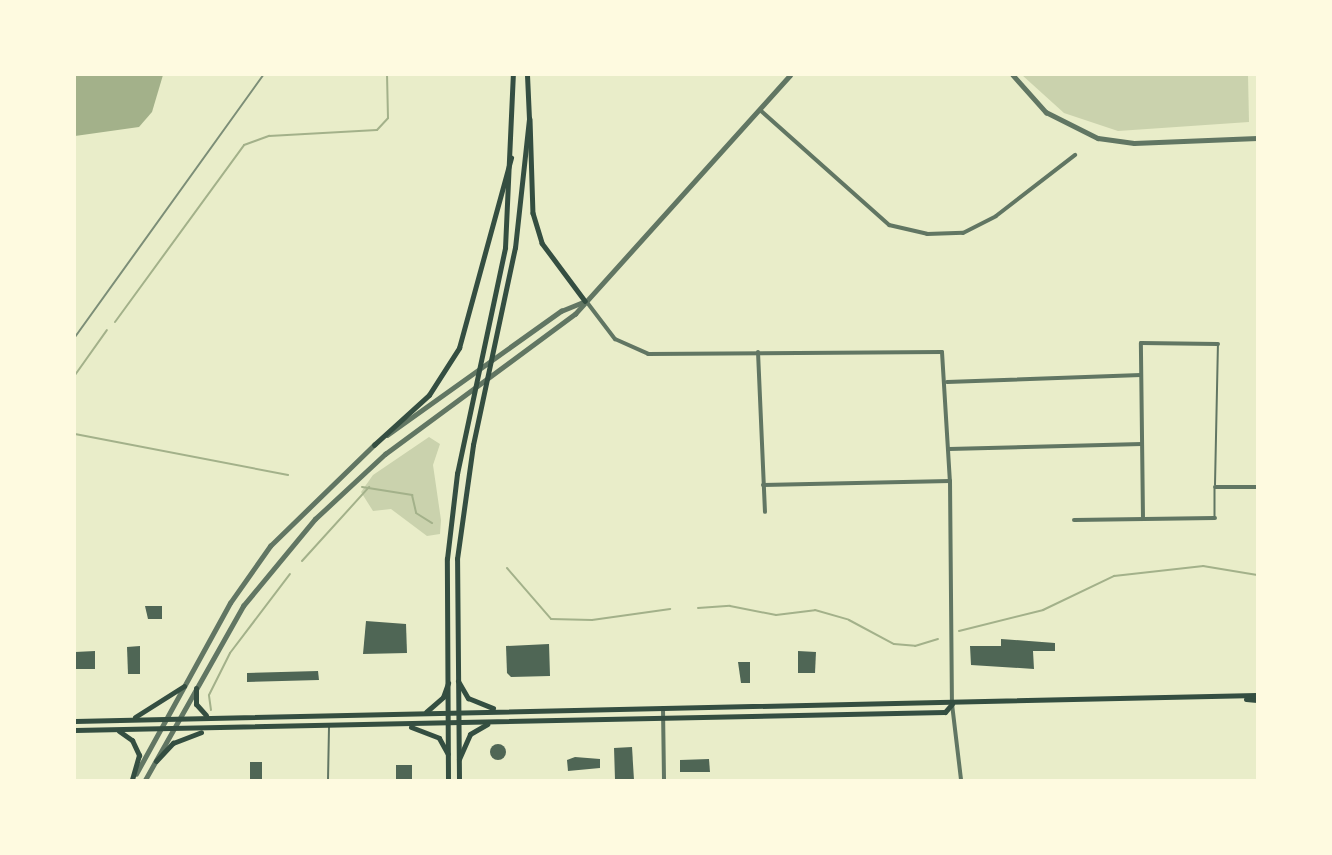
<!DOCTYPE html>
<html>
<head>
<meta charset="utf-8">
<style>
	body { margin:0 }
	#map { position:relative; width:1332px; height:855px; overflow:hidden; background:#e9edc9; font-family:Figtree,sans-serif }
	div>[style] { position:absolute }
	[style*='--x'] { left:calc(var(--x)*1px); top:calc(var(--y)*1px); width:calc(var(--w)*1px); rotate:calc(var(--a)*1deg) }
	.green>* { inset:0; background:#cad2ad }
	.water>* { inset:0; background:#a3b18a }
	.stream>* { height:2px; margin:-1px; padding:0 1px; transform-origin:1px; border-radius:1px; background:#a3b18a }
	.building>* { inset:0; background:#4f6655 }
	.round { border-radius:50% }
	.service>* { height:1.5px; margin:-0.75px; padding:0 0.75px; transform-origin:0.75px; border-radius:0.75px; background:#617663 }
	.minor>* { height:4px; margin:-2px; padding:0 2px; transform-origin:2px; border-radius:2px; background:#617663 }
	.tertiary>* { height:4.5px; margin:-2.25px; padding:0 2.25px; transform-origin:2.25px; border-radius:2.25px; background:#617663 }
	.secondary>* { height:4.5px; margin:-2.25px; padding:0 2.25px; transform-origin:2.25px; border-radius:2.25px; background:#344e41 }
	.primary>* { height:5px; margin:-2.5px; padding:0 2.5px; transform-origin:2.5px; border-radius:2.5px; background:#344e41 }
	.rail>* { height:2px; margin:-1px; padding:0 1px; transform-origin:1px; border-radius:1px; background:#7c8e77 }
	span { translate:-50% -50%; white-space:nowrap; text-align:center; line-height:1.15; -webkit-text-stroke:5px #fefae0; paint-order:stroke }
	.frame { position:absolute; inset:0; border:76px solid #fefae0; pointer-events:none }
</style>
</head>
<body>
<div id="map">
	<div class="green">
		<div style="clip-path:polygon(1022px 75px,1248px 75px,1249px 122px,1118px 131px,1064px 113px)"></div>
		<div style="clip-path:polygon(429px 437px,440px 444px,433px 465px,441px 520px,440px 534px,427px 536px,391px 509px,373px 511px,361px 492px,373px 475px)"></div>
	</div>
	<div class="water">
		<div style="clip-path:polygon(75px 75px,163px 75px,152px 112px,139px 127px,75px 136px)"></div>
	</div>
	<div class="stream">
		<div style="--x:115;--y:322;--w:219;--a:-53.9"></div>
		<div style="--x:244;--y:145;--w:27;--a:-20"></div>
		<div style="--x:269;--y:136;--w:108;--a:-3.2"></div>
		<div style="--x:377;--y:130;--w:16;--a:-47"></div>
		<div style="--x:388;--y:118;--w:43;--a:-91.3"></div>
		<div style="--x:75;--y:375;--w:55;--a:-54.6"></div>
		<div style="--x:75;--y:434;--w:217;--a:10.9"></div>
		<div style="--x:362;--y:487;--w:51;--a:9.1"></div>
		<div style="--x:412;--y:495;--w:18;--a:77"></div>
		<div style="--x:416;--y:513;--w:19;--a:32"></div>
		<div style="--x:302;--y:561;--w:100;--a:-47.8"></div>
		<div style="--x:507;--y:568;--w:67;--a:49.2"></div>
		<div style="--x:551;--y:619;--w:41;--a:1.4"></div>
		<div style="--x:592;--y:620;--w:79;--a:-8"></div>
		<div style="--x:698;--y:608;--w:32;--a:-4"></div>
		<div style="--x:730;--y:606;--w:47;--a:11.1"></div>
		<div style="--x:776;--y:615;--w:39;--a:-7"></div>
		<div style="--x:815;--y:610;--w:35;--a:16"></div>
		<div style="--x:849;--y:620;--w:51;--a:28.1"></div>
		<div style="--x:894;--y:644;--w:21;--a:5"></div>
		<div style="--x:915;--y:646;--w:24;--a:-17"></div>
		<div style="--x:959;--y:631;--w:87;--a:-14"></div>
		<div style="--x:1043;--y:610;--w:79;--a:-25.6"></div>
		<div style="--x:1114;--y:576;--w:90;--a:-6.4"></div>
		<div style="--x:1203;--y:566;--w:55;--a:9.5"></div>
		<div style="--x:211;--y:710;--w:15;--a:-98"></div>
		<div style="--x:209;--y:695;--w:47;--a:-63.4"></div>
		<div style="--x:230;--y:653;--w:99;--a:-52.8"></div>
	</div>
	<div class="building">
		<div style="clip-path:polygon(145px 606px,162px 606px,162px 619px,148px 619px)"></div>
		<div style="clip-path:polygon(366px 621px,406px 624px,407px 653px,363px 654px)"></div>
		<div style="clip-path:polygon(1001px 639px,1055px 643px,1055px 651px,1033px 651px,1034px 669px,971px 665px,970px 646px,1001px 646px)"></div>
		<div style="clip-path:polygon(549px 644px,550px 676px,511px 677px,507px 673px,506px 646px)"></div>
		<div style="clip-path:polygon(140px 646px,140px 674px,128px 674px,127px 647px)"></div>
		<div style="clip-path:polygon(95px 651px,95px 669px,75px 669px,75px 652px)"></div>
		<div style="clip-path:polygon(798px 651px,816px 652px,815px 673px,798px 673px)"></div>
		<div style="clip-path:polygon(738px 662px,750px 662px,750px 683px,741px 683px)"></div>
		<div style="clip-path:polygon(318px 671px,319px 680px,247px 682px,247px 673px)"></div>
		<div class="round" style="left:490px;top:744px;width:16px;height:16px"></div>
		<div style="clip-path:polygon(632px 747px,634px 780px,615px 780px,614px 748px)"></div>
		<div style="clip-path:polygon(575px 757px,600px 759px,600px 768px,568px 771px,567px 760px)"></div>
		<div style="clip-path:polygon(709px 759px,710px 772px,680px 772px,680px 760px)"></div>
		<div style="clip-path:polygon(250px 762px,262px 762px,262px 780px,250px 780px)"></div>
		<div style="clip-path:polygon(396px 765px,412px 765px,412px 780px,396px 780px)"></div>
	</div>
	<div class="service">
		<div style="--x:1215;--y:485;--w:140;--a:-88.8"></div>
		<div style="--x:1215;--y:489;--w:29;--a:90"></div>
		<div style="--x:328;--y:780;--w:53;--a:-88.9"></div>
	</div>
	<div class="minor">
		<div style="--x:760;--y:110;--w:173;--a:41.7"></div>
		<div style="--x:889;--y:225;--w:39;--a:13"></div>
		<div style="--x:927;--y:234;--w:36;--a:-2"></div>
		<div style="--x:963;--y:233;--w:37;--a:-27"></div>
		<div style="--x:996;--y:216;--w:100;--a:-37.7"></div>
		<div style="--x:586;--y:301;--w:48;--a:52.7"></div>
		<div style="--x:615;--y:339;--w:36;--a:24"></div>
		<div style="--x:648;--y:354;--w:294;--a:-0.4"></div>
		<div style="--x:942;--y:352;--w:129;--a:86.5"></div>
		<div style="--x:950;--y:481;--w:223;--a:89.5"></div>
		<div style="--x:952;--y:704;--w:77;--a:83.2"></div>
		<div style="--x:758;--y:352;--w:160;--a:87.5"></div>
		<div style="--x:947;--y:382;--w:194;--a:-2.1"></div>
		<div style="--x:949;--y:449;--w:193;--a:-1.5"></div>
		<div style="--x:763;--y:485;--w:187;--a:-1.2"></div>
		<div style="--x:1215;--y:487;--w:42;--a:0"></div>
		<div style="--x:1143;--y:518;--w:175;--a:-90.7"></div>
		<div style="--x:1141;--y:343;--w:77;--a:0.7"></div>
		<div style="--x:1074;--y:520;--w:141;--a:-0.8"></div>
		<div style="--x:663;--y:708;--w:72;--a:89.2"></div>
	</div>
	<div class="tertiary">
		<div style="--x:1013;--y:75;--w:50;--a:48.3"></div>
		<div style="--x:1046;--y:112;--w:58;--a:26.6"></div>
		<div style="--x:1098;--y:138;--w:36;--a:8"></div>
		<div style="--x:1134;--y:143;--w:123;--a:-2.3"></div>
		<div style="--x:387;--y:435;--w:214;--a:-35.5"></div>
		<div style="--x:561;--y:311;--w:24;--a:-22"></div>
		<div style="--x:136;--y:774;--w:195;--a:-61.2"></div>
		<div style="--x:230;--y:603;--w:70;--a:-54.9"></div>
		<div style="--x:270;--y:546;--w:146;--a:-44.2"></div>
		<div style="--x:145;--y:780;--w:200;--a:-60.6"></div>
		<div style="--x:243;--y:606;--w:113;--a:-50.4"></div>
		<div style="--x:315;--y:519;--w:96;--a:-42.9"></div>
		<div style="--x:385;--y:454;--w:236;--a:-36.4"></div>
		<div style="--x:575;--y:314;--w:321;--a:-48"></div>
	</div>
	<div class="secondary">
		<div style="--x:530;--y:119;--w:94;--a:88.2"></div>
		<div style="--x:533;--y:213;--w:31;--a:73"></div>
		<div style="--x:542;--y:243;--w:72;--a:53.4"></div>
		<div style="--x:374;--y:445;--w:74;--a:-42.3"></div>
		<div style="--x:429;--y:395;--w:56;--a:-57.4"></div>
		<div style="--x:459;--y:348;--w:197;--a:-74.7"></div>
		<div style="--x:448;--y:780;--w:221;--a:-90.3"></div>
		<div style="--x:447;--y:559;--w:86;--a:-83.3"></div>
		<div style="--x:457;--y:474;--w:231;--a:-78"></div>
		<div style="--x:505;--y:248;--w:173;--a:-87.4"></div>
		<div style="--x:459;--y:780;--w:221;--a:-90.5"></div>
		<div style="--x:457;--y:559;--w:115;--a:-82"></div>
		<div style="--x:473;--y:445;--w:201;--a:-78"></div>
		<div style="--x:515;--y:248;--w:130;--a:-83.8"></div>
		<div style="--x:529;--y:119;--w:44;--a:-92.6"></div>
	</div>
	<div class="primary">
		<div style="--x:458;--y:681;--w:20;--a:60"></div>
		<div style="--x:468;--y:698;--w:27;--a:22"></div>
		<div style="--x:196;--y:688;--w:16;--a:90"></div>
		<div style="--x:196;--y:704;--w:15;--a:48"></div>
		<div style="--x:1246;--y:699;--w:11;--a:5"></div>
		<div style="--x:426;--y:712;--w:23;--a:-41"></div>
		<div style="--x:443;--y:697;--w:15;--a:-70"></div>
		<div style="--x:135;--y:717;--w:58;--a:-32.3"></div>
		<div style="--x:75;--y:721;--w:1182;--a:-1.26"></div>
		<div style="--x:411;--y:727;--w:30;--a:21"></div>
		<div style="--x:439;--y:738;--w:18;--a:61"></div>
		<div style="--x:75;--y:730;--w:870;--a:-1.19"></div>
		<div style="--x:945;--y:712;--w:11;--a:-49"></div>
		<div style="--x:119;--y:731;--w:16;--a:35"></div>
		<div style="--x:132;--y:740;--w:17;--a:65"></div>
		<div style="--x:139;--y:755;--w:26;--a:106"></div>
		<div style="--x:459;--y:759;--w:27;--a:-66"></div>
		<div style="--x:470;--y:734;--w:20;--a:-30"></div>
		<div style="--x:156;--y:761;--w:25;--a:-47"></div>
		<div style="--x:173;--y:743;--w:30;--a:-21"></div>
	</div>
	<div class="rail">
		<div style="--x:75;--y:337;--w:322;--a:-54.3"></div>
	</div>
	<div class="frame"></div>
</div>
</body>
</html>
